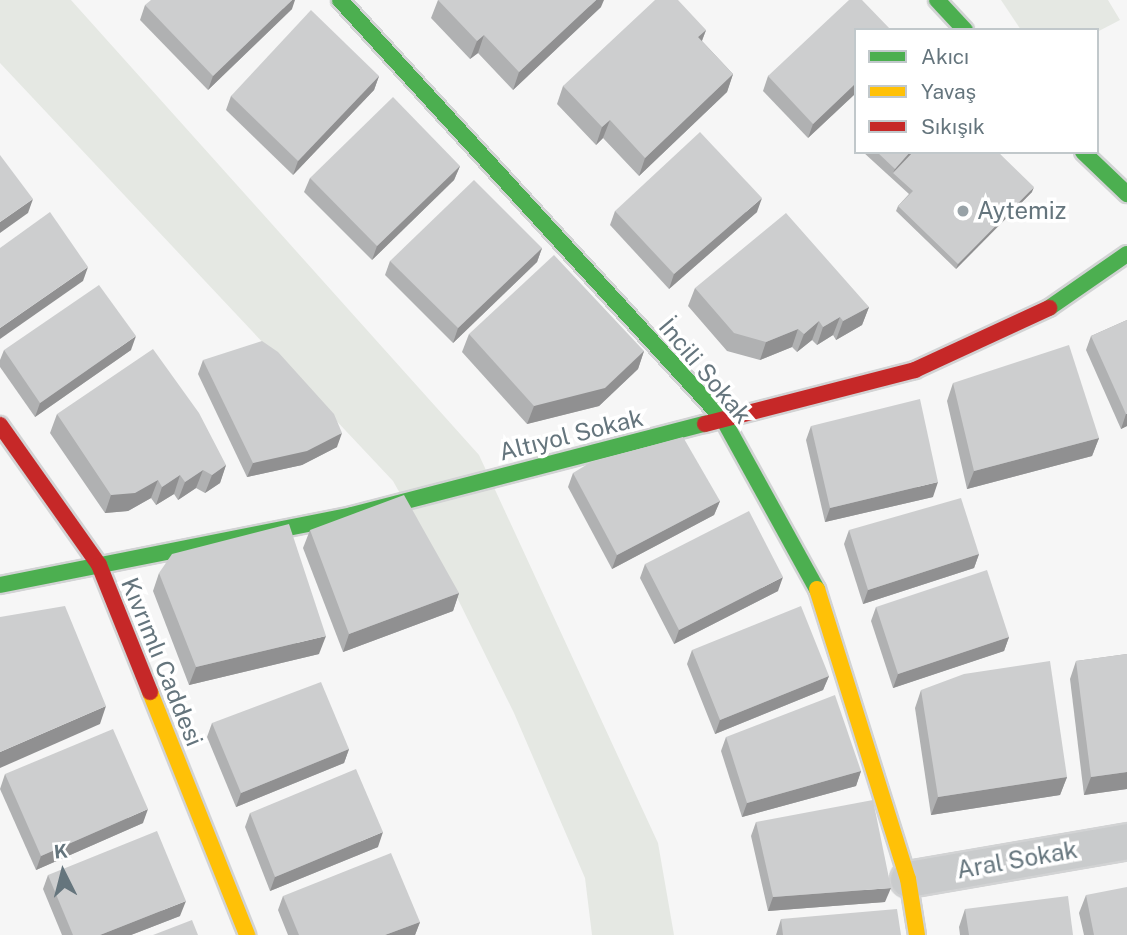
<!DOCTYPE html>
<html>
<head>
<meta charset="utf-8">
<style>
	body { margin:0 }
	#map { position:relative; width:1127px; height:935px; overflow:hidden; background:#f6f6f6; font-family:"Public Sans",sans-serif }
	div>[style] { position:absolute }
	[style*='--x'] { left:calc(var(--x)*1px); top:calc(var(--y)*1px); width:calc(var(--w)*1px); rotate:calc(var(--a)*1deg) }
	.green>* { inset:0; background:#e5e8e3 }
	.roads { filter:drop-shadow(2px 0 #d2d3d4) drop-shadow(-2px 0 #d2d3d4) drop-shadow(0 2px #d2d3d4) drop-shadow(0 -2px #d2d3d4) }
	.street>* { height:35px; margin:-17.5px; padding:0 17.5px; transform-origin:17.5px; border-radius:17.5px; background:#c9cbcc }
	.fast>* { height:16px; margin:-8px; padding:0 8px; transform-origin:8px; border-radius:8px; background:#4caf50 }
	.slow>* { height:16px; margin:-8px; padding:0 8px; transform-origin:8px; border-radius:8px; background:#ffc107 }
	.jam>* { height:16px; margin:-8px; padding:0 8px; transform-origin:8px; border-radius:8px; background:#c62828 }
	.wall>* { inset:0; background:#b0b1b2 }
	.shaded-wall>* { inset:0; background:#909091 }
	.building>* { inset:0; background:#cdcecf }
	.dots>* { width:19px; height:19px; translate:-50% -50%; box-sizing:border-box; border:4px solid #fff; border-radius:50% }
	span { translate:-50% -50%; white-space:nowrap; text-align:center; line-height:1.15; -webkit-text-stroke:7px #fff; paint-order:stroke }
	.poi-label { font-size:24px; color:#65757d }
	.left { translate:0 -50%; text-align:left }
	.street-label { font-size:24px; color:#65757d }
	.legend { position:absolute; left:854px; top:28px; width:245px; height:126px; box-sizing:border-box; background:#fff; border:2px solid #c1c8cb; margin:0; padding:9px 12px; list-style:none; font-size:21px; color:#65757d }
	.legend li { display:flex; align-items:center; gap:14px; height:35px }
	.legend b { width:35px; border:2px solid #c1c8cb }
	.north { position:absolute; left:28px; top:837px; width:70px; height:70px; -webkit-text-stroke:5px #fff; paint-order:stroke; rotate:354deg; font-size:19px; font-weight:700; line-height:28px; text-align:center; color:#65757d }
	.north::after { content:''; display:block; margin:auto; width:24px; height:32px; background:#65757d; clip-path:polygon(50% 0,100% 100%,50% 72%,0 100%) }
</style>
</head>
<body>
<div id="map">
	<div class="green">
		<div style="clip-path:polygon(0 0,71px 0,479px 455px,658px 843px,674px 935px,592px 935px,585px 878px,514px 713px,445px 573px,393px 481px,0 63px)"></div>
		<div style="clip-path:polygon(1001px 0,1108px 0,1120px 20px,1097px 32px,1021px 30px)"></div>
	</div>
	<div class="roads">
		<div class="street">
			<div style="--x:908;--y:879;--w:222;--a:-9.8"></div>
		</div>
		<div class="fast">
			<div style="--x:340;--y:0;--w:568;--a:47.57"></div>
			<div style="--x:723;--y:419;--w:194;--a:61.1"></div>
			<div style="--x:937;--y:0;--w:41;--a:47"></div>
			<div style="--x:1083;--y:152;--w:61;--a:43.7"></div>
			<div style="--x:1049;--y:308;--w:95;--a:-34.7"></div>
			<div style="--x:0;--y:585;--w:359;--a:-11.2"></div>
			<div style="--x:352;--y:515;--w:365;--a:-14.5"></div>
		</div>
		<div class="slow">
			<div style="--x:817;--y:589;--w:304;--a:72.6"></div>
			<div style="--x:908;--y:879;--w:57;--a:80.9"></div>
			<div style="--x:150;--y:692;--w:262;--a:68.2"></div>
		</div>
		<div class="jam">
			<div style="--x:705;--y:424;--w:217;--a:-14.4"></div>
			<div style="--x:915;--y:370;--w:148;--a:-24.8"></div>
			<div style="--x:0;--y:425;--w:171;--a:54.7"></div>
			<div style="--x:99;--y:565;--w:137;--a:68.1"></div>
		</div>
	</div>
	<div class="wall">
		<div style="clip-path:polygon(438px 0,601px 7px,513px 90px,478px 53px,470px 59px,431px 18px)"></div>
		<div style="clip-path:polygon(145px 5px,292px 9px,208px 90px,140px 20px)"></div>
		<div style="clip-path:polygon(706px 30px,702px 41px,733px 74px,727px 92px,639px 176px,603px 138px,596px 145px,557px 104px,563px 86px)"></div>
		<div style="clip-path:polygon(856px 30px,856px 93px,808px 138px,763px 91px,768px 76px)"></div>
		<div style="clip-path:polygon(379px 76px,374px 90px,293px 175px,226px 110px,231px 96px)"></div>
		<div style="clip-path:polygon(863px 152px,998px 152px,1032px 192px,956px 269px,896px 211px,898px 206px,909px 194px)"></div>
		<div style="clip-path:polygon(460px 166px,454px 180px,372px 260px,304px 192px,310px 178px)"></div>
		<div style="clip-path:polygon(615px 211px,757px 212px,669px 289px,610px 225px)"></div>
		<div style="clip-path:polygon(542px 248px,537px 262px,453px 343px,385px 275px,390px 261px)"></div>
		<div style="clip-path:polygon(695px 288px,869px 307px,862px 325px,836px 340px,833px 335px,817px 345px,812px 340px,797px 352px,792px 347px,760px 360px,727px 351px,688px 306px)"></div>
		<div style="clip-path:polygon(1127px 320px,1127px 426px,1121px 429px,1086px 350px,1091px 336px)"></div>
		<div style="clip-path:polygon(469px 334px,644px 351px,638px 369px,599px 406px,527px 424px,462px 352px)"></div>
		<div style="clip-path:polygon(4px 350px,131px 350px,35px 417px,0 367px,0 360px)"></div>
		<div style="clip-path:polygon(203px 360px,337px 447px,302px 465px,247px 477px,198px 374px)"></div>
		<div style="clip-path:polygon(953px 383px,1099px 438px,1092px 456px,967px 489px,947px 401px)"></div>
		<div style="clip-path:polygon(57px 414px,226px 465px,220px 483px,205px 493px,196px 488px,178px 500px,174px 494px,156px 505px,151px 498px,128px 511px,105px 513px,50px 433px)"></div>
		<div style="clip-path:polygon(811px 426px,933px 497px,825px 522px,806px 440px)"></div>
		<div style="clip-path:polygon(573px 473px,720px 501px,714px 515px,612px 569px,568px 487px)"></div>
		<div style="clip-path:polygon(310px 530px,459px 593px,453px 611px,343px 652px,303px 548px)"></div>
		<div style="clip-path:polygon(849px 530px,979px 554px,974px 568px,863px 604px,844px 544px)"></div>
		<div style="clip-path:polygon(645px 564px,778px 591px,674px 644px,640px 578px)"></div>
		<div style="clip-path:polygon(159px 573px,319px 654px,189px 685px,153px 591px)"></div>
		<div style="clip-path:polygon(876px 607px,1009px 637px,1004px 651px,893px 688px,871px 621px)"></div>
		<div style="clip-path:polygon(692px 650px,829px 676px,823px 690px,715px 734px,687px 664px)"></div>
		<div style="clip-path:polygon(1127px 654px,1127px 789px,1084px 795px,1070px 679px,1076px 661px)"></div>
		<div style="clip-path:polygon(921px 690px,1067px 777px,1060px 795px,931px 815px,915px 708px)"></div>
		<div style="clip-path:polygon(212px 723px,349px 749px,344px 763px,236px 807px,207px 737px)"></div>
		<div style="clip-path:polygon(726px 737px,861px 771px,856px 786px,742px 817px,721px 751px)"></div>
		<div style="clip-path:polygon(5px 774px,143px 823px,36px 870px,0 789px)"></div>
		<div style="clip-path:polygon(250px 813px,378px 847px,270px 891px,245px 827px)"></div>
		<div style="clip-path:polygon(756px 822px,885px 902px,768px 911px,751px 836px)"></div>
		<div style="clip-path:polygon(48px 875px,180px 916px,131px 935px,62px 935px,43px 889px)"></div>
		<div style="clip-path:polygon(1086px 895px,1127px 935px,1084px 935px,1079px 913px)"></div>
		<div style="clip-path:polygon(283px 896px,420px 922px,415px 935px,288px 935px,278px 910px)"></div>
		<div style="clip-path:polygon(965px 909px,1073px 935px,960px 935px,959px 927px)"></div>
		<div style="clip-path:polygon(781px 919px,901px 935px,776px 935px)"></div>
	</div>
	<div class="shaded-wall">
		<div style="clip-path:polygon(292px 0,295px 0,292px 9px,208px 90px,213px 76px)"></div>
		<div style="clip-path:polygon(596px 0,604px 0,601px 7px,513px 90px,519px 72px)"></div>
		<div style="clip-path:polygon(706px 30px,699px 48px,698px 37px)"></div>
		<div style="clip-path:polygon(484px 35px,478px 53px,470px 59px,477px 41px)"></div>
		<div style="clip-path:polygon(733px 74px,727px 92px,639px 176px,645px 158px)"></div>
		<div style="clip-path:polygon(379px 76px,374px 90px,293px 175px,298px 161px)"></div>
		<div style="clip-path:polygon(856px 83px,856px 93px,808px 138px,813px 124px)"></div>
		<div style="clip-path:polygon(610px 120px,603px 138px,596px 145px,602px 127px)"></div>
		<div style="clip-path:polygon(910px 152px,916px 152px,893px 173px,895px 169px)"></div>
		<div style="clip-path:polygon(460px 166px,454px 180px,372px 260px,377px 246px)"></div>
		<div style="clip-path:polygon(1034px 187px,1032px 192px,956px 269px,958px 264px)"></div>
		<div style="clip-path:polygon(762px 198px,757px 212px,669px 289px,674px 274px)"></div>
		<div style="clip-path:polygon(33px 199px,28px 213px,0 233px,0 222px)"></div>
		<div style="clip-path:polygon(542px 248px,537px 262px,453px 343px,458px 328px)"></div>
		<div style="clip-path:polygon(88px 267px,83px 281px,0 339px,0 328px)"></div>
		<div style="clip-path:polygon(869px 307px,862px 325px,836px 340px,843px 321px)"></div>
		<div style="clip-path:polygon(840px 317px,833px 335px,817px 345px,823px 327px)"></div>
		<div style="clip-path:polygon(819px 321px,812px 340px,797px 352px,804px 334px)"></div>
		<div style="clip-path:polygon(798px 329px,792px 347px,760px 360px,766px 342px)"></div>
		<div style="clip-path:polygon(136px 336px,131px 350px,35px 417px,40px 403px)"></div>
		<div style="clip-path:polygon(644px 351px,638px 369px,599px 406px,527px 424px,534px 406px)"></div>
		<div style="clip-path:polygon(1126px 414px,1127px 414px,1127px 426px,1121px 429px)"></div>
		<div style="clip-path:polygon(342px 433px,337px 447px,302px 465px,247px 477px,253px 463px)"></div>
		<div style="clip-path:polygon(1099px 438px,1092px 456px,967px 489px,974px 471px)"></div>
		<div style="clip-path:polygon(226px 465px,220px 483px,205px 493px,212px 475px)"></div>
		<div style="clip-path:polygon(203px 470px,196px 488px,178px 500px,185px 482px)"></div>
		<div style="clip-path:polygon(180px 475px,174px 494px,156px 505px,162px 487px)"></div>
		<div style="clip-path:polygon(158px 480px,151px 498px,128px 511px,105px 513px,111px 495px)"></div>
		<div style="clip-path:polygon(938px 482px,933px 497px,825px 522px,830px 508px)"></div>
		<div style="clip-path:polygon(720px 501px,714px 515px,612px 569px,617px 555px)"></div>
		<div style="clip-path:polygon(979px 554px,974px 568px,863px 604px,868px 590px)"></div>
		<div style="clip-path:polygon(783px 577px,778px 591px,674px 644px,679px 630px)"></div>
		<div style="clip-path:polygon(459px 593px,453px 611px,343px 652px,349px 634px)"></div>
		<div style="clip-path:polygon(326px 636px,319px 654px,189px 685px,196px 667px)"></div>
		<div style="clip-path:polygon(1009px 637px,1004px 651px,893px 688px,898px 674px)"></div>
		<div style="clip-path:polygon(829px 676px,823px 690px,715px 734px,720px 720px)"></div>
		<div style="clip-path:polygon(106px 706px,100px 724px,0 768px,0 752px)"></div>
		<div style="clip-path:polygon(349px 749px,344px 763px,236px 807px,241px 793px)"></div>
		<div style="clip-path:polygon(861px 771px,856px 786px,742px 817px,747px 803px)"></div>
		<div style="clip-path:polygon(1127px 772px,1127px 789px,1084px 795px,1091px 777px)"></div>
		<div style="clip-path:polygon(1067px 777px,1060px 795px,931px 815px,938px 797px)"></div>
		<div style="clip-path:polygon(148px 809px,143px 823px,36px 870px,41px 856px)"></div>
		<div style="clip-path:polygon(383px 832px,378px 847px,270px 891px,275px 877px)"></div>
		<div style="clip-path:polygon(891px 888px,885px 902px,768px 911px,773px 897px)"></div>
		<div style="clip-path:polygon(186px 901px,180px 916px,131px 935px,100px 935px)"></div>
		<div style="clip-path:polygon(420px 922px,415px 935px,385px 935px)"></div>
	</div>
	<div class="building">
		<div style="clip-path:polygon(151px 0,292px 0,213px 76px,145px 5px)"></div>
		<div style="clip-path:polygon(438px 0,596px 0,519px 72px,484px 35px,477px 41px)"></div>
		<div style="clip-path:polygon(655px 0,678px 0,706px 30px,698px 37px,733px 74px,645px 158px,610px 120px,602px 127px,563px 86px)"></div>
		<div style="clip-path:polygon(849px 0,862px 0,891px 30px,856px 30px,856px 83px,813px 124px,768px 76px)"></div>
		<div style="clip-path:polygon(311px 10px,379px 76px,298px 161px,231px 96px)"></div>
		<div style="clip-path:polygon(393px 97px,460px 166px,377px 246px,310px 178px)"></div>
		<div style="clip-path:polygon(700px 132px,762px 198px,674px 274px,615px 211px)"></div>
		<div style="clip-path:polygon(877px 152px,910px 152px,895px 169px)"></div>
		<div style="clip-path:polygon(913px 152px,998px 152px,1034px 187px,958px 264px,898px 206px,913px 191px,893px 173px)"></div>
		<div style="clip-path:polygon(0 155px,33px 199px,0 222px)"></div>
		<div style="clip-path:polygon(474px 180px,542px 248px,458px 328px,390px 261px)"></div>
		<div style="clip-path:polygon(50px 212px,88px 267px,0 328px,0 248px)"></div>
		<div style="clip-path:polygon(786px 213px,869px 307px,843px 321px,840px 317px,823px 327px,819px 321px,804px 334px,798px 329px,766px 342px,734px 333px,695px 288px)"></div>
		<div style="clip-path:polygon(554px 255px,644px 351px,605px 388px,534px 406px,469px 334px)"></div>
		<div style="clip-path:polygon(99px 285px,136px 336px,40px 403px,4px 350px)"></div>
		<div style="clip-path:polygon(1127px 320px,1127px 414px,1126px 414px,1091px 336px)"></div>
		<div style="clip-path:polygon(262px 341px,278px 352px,334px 414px,342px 433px,307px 451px,253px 463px,203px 360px)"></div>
		<div style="clip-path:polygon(1069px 345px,1099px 438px,974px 471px,953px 383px)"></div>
		<div style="clip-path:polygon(153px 349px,199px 413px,226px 465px,212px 475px,203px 470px,185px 482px,180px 475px,162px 487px,158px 480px,135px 493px,111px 495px,57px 414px)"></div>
		<div style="clip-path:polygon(920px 399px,938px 482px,830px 508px,811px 426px)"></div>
		<div style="clip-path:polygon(683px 437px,720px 501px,617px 555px,573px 473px,591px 462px)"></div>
		<div style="clip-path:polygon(404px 495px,459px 593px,349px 634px,310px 530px)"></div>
		<div style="clip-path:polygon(961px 498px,979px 554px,868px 590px,849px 530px)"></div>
		<div style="clip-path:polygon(749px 511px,783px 577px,679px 630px,645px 564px)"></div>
		<div style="clip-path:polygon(289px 524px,326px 636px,196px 667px,159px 573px,172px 554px)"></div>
		<div style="clip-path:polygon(987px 570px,1009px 637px,898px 674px,876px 607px)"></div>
		<div style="clip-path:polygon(65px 606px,106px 706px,0 752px,0 617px)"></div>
		<div style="clip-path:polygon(801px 606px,829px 676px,720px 720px,692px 650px)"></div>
		<div style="clip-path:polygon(1127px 654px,1127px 772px,1091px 777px,1076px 661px)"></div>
		<div style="clip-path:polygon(1050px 661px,1067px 777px,938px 797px,921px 690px,964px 674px)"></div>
		<div style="clip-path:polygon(321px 682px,349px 749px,241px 793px,212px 723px)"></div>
		<div style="clip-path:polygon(835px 695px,861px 771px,747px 803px,726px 737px)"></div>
		<div style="clip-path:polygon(113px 729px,148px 809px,41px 856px,5px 774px)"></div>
		<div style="clip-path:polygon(356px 769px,383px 832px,275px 877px,250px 813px)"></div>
		<div style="clip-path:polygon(873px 800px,891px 888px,773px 897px,756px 822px)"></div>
		<div style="clip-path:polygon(157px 831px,186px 901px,100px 935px,73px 935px,48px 875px)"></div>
		<div style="clip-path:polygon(391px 853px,420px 922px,385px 935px,299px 935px,283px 896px)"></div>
		<div style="clip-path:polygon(1127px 887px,1127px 935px,1094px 935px,1086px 895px)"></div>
		<div style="clip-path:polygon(1068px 896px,1073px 935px,969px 935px,965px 909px)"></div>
		<div style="clip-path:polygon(897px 909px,901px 935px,783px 935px,781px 919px)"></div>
		<div style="clip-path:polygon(192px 920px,198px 935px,153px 935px)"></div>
	</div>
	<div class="dots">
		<div style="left:963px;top:211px;background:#98a2a7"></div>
	</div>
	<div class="poi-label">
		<span class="left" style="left:977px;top:211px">Aytemiz</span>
	</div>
	<div class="street-label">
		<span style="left:705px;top:371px;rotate:50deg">İncili Sokak</span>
		<span style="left:571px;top:435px;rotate:-14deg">Altıyol Sokak</span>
		<span style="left:162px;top:662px;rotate:68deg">Kıvrımlı Caddesi</span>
		<span style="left:1017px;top:860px;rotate:-10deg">Aral Sokak</span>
	</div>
	<ul class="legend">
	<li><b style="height:9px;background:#4caf50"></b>Akıcı</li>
	<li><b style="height:9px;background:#ffc107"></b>Yavaş</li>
	<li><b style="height:9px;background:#c62828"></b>Sıkışık</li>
	</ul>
	<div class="north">K</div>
</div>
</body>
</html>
